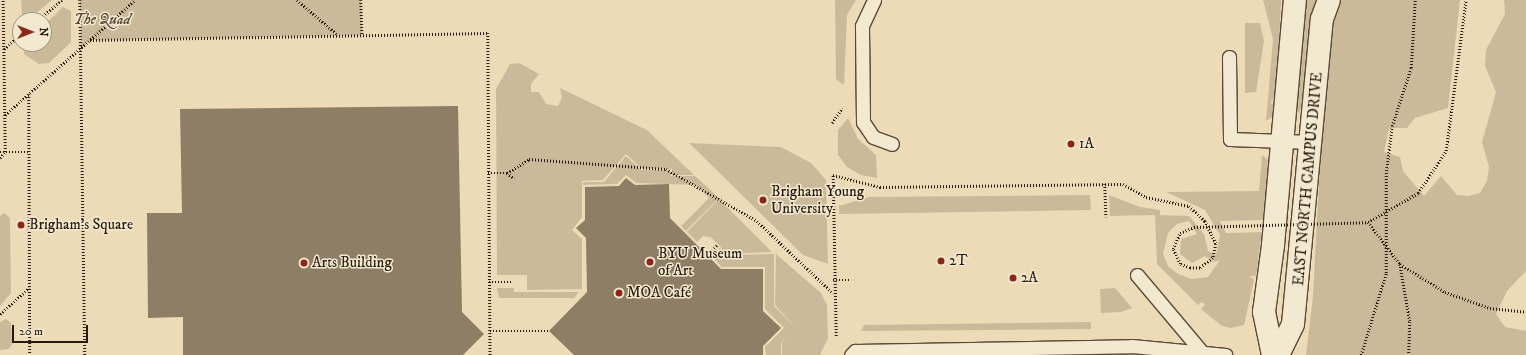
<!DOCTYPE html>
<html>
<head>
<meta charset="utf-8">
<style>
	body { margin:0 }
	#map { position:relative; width:1526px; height:355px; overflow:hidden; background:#eddbb7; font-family:"IM FELL DW Pica",serif }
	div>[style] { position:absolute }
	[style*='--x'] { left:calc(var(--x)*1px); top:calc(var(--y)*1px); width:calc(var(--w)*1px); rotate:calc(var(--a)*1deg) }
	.green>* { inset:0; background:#cbba9a }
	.building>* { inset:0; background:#8e7e65 }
	.path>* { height:2.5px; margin-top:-1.25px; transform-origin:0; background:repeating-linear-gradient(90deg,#271a0c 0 1px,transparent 0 3px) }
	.roads { filter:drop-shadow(1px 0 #584a37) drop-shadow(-1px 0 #584a37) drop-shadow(0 1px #584a37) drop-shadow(0 -1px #584a37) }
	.lane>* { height:13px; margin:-6.5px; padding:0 6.5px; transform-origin:6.5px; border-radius:6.5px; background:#f3e8d0 }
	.secondary>* { height:22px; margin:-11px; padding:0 11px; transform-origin:11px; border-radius:11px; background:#f3e8d0 }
	.path-bridge>* { height:2.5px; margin-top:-1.25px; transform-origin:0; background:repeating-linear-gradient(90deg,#271a0c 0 1px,transparent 0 3px) }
	.dots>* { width:11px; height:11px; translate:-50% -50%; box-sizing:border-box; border:2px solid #f3e8d0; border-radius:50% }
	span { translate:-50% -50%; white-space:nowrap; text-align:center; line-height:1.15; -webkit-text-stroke:3px #f3e8d0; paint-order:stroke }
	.park-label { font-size:15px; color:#584a37; font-style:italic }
	.poi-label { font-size:15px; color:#271a0c }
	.left { translate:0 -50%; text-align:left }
	.street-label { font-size:15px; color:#271a0c }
	.north { position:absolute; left:12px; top:12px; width:40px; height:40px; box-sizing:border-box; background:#f3e8d0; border:1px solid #a19682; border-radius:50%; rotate:90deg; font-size:11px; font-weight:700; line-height:16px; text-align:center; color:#271a0c }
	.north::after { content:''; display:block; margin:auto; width:14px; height:18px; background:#8f2418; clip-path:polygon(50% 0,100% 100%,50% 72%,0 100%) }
	.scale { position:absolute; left:12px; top:325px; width:76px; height:18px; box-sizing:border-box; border:2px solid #271a0c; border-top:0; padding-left:5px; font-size:12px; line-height:14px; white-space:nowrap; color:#271a0c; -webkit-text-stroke:3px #f3e8d0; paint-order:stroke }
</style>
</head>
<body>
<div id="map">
	<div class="green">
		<div style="clip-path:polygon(21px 0,52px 0,29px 19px,22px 15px)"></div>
		<div style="clip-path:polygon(80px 0,361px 0,362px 35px,90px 40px,81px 48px)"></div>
		<div style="clip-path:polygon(835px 0,856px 0,847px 15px,844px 85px,836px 79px)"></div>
		<div style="clip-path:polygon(1263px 0,1281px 0,1281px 3px,1276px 100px,1272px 99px,1271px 104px,1276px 105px,1275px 115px,1266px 121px,1273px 39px)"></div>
		<div style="clip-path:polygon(1302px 0,1316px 0,1300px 113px,1293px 110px)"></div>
		<div style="clip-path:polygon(1339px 0,1460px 0,1448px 108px,1415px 118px,1407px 128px,1389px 128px,1384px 152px,1400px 157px,1403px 171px,1424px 196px,1441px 176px,1457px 195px,1468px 196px,1480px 193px,1487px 181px,1489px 167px,1482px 142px,1496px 92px,1485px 66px,1486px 50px,1505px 14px,1504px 0,1526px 0,1526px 271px,1507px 291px,1496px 314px,1505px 327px,1526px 331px,1526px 355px,1306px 355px,1313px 296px,1326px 50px)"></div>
		<div style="clip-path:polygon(63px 7px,71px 11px,71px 42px,49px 63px,39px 64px,24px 54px,23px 44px,44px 44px,44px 25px)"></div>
		<div style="clip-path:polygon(1245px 23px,1260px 23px,1264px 41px,1256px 92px,1245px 93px)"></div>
		<div style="clip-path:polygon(519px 63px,539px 74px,531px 84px,531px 92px,539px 92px,546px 104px,558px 106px,562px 98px,560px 88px,647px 130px,694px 175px,672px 175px,672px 169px,641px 168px,626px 154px,603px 180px,582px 181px,582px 217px,572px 230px,582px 239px,582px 289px,527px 290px,527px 275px,497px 275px,496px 89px,510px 64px)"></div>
		<div style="clip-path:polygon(848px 118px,858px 139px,876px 155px,877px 178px,861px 175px,847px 167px,838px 155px,838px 130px)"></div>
		<div style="clip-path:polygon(689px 143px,781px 147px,811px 163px,826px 180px,828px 264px,803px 255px)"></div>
		<div style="clip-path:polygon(evenodd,1262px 155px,1270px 162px,1264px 220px,1220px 221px,1226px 233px,1262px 232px,1256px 276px,1250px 276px,1254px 280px,1244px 325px,1231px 328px,1222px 326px,1201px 309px,1205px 305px,1202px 302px,1198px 305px,1157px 264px,1155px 215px,1110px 216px,1109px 195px,1140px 207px,1160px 210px,1160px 215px,1189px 216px,1204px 234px,1208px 251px,1216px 255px,1220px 235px,1205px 210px,1166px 192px,1259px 191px,1262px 155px,1189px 221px,1197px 234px,1181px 239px,1180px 254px,1192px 263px,1205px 256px,1214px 262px,1220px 260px,1208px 277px,1192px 279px,1178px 274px,1168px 266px,1163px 254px,1168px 233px,1177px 224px,1189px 221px)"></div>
		<div style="clip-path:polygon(626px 156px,641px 170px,670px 170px,671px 176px,695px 176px,719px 198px,686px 231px,681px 226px,709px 198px,696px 185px,636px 183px,626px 175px,617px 184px,583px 185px,583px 182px,604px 182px)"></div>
		<div style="clip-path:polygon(1090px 195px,1091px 210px,839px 214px,839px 206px,869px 197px)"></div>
		<div style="clip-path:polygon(719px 199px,772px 252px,727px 254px,711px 237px,703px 236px,697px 242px,687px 232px)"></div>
		<div style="clip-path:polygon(4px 213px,10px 218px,11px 293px,0 306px,0 216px)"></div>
		<div style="clip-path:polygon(720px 248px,727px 255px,774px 254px,774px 306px,796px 328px,775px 305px,776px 254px,821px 293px,827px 305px,828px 338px,820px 355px,782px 355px,782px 343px,786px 337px,781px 343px,781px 355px,766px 355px,765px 347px,784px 328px,765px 309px,765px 267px,722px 267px,712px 257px)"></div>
		<div style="clip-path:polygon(497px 288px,514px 288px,514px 292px,579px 292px,574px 298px,499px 298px)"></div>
		<div style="clip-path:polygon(1115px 288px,1132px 308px,1121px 312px,1101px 313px,1100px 289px)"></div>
		<div style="clip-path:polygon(6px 319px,11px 323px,12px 344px,9px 349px,0 350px,0 322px)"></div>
		<div style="clip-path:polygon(1091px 322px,1091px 329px,861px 331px,864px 325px)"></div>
	</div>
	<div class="building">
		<div style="clip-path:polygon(458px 106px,462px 312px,484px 334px,463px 355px,183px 355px,183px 317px,148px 318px,147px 213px,182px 213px,180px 109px)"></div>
		<div style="clip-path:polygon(626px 178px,635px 185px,669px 184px,670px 218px,721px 269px,763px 269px,763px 311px,781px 328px,763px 346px,763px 355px,574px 355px,549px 331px,587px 292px,586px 238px,576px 228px,585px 220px,585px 187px,619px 186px)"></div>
	</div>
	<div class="path">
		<div style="--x:80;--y:0;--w:355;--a:89.2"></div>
		<div style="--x:297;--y:0;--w:54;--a:40.5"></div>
		<div style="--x:361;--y:0;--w:35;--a:88"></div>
		<div style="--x:38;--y:20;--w:31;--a:-40"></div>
		<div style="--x:90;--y:40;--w:398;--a:-1"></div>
		<div style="--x:488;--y:33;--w:322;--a:89.6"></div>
		<div style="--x:4;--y:49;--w:21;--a:-41"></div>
		<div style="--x:29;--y:94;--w:261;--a:89.8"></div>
		<div style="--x:5;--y:115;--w:174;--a:-41.5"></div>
		<div style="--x:832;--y:123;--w:18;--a:-56"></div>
		<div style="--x:0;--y:152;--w:29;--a:0"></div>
		<div style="--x:0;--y:158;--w:8;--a:-50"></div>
		<div style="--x:5;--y:152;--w:152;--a:-90.8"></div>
		<div style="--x:488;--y:173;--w:19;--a:0"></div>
		<div style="--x:507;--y:173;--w:9;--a:36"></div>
		<div style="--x:507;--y:173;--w:26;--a:-32"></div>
		<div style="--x:529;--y:159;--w:137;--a:4.2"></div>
		<div style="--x:666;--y:169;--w:105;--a:29.7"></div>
		<div style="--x:757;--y:221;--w:105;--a:43.5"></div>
		<div style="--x:1105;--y:184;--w:33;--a:88"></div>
		<div style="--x:708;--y:255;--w:13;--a:-48"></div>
		<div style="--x:1400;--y:264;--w:59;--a:80.2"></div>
		<div style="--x:1410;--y:322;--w:33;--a:92"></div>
		<div style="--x:833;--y:280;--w:17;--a:0"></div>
		<div style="--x:489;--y:282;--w:24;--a:0"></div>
		<div style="--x:0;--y:314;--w:39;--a:-42"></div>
		<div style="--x:490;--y:331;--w:59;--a:0"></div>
		<div style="--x:836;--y:336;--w:161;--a:-91.1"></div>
		<div style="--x:833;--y:175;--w:49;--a:14.3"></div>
		<div style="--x:880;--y:187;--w:243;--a:-0.7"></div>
		<div style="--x:1123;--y:184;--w:26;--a:29"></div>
		<div style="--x:1146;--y:197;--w:44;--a:11.8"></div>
		<div style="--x:1189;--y:206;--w:22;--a:43"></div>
		<div style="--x:1205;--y:221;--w:25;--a:64"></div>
		<div style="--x:1216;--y:244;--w:14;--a:102"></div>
		<div style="--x:1213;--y:258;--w:16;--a:142"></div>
		<div style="--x:1200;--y:268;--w:10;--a:180"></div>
		<div style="--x:1190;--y:268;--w:11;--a:-158"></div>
		<div style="--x:1180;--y:264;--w:17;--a:-115"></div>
		<div style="--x:1173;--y:249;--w:17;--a:-66"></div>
		<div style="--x:1180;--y:233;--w:15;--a:-23"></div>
		<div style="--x:1361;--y:355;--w:86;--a:-73"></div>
		<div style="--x:1386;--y:273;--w:99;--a:-90"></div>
		<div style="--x:1386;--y:174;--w:48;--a:-82.9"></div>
		<div style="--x:1392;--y:126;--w:61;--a:-71.9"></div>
		<div style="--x:1411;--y:68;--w:68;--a:-86.6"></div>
	</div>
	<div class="roads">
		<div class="lane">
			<div style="--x:874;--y:0;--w:29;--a:115"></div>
			<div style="--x:862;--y:26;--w:96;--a:89.4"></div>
			<div style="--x:863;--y:122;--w:18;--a:56"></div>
			<div style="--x:873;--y:137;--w:20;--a:20"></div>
			<div style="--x:1229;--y:57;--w:82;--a:89.3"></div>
			<div style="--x:1230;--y:139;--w:81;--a:2.1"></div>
			<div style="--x:1137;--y:275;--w:99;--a:49.9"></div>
			<div style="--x:851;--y:355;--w:6;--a:-45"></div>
			<div style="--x:855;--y:351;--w:277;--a:-1"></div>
			<div style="--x:1132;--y:346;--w:94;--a:5.5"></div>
		</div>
		<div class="secondary">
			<div style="--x:1273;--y:355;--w:44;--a:-101.8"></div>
			<div style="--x:1264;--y:312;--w:68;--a:-82.3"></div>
			<div style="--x:1273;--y:245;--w:246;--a:-84.9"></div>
			<div style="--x:1278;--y:355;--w:34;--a:-64"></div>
			<div style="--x:1293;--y:324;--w:306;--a:-84.6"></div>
			<div style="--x:1322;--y:19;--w:20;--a:-70"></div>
		</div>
	</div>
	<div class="path-bridge">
		<div style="--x:1368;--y:222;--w:53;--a:52.7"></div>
		<div style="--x:1400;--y:264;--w:53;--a:31.9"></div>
		<div style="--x:1445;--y:292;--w:48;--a:19.6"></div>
		<div style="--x:1490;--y:308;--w:36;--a:6"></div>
		<div style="--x:1194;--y:227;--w:174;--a:-1.6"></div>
		<div style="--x:1368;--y:222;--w:58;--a:-30.1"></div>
		<div style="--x:1418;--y:193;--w:50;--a:-56.3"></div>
		<div style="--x:1446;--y:151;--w:152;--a:-82.5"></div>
	</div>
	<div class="dots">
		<div style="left:1071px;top:144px;background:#8f2418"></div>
		<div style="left:763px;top:200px;background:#8f2418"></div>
		<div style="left:21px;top:225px;background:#8f2418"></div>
		<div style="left:941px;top:261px;background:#8f2418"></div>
		<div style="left:650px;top:262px;background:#8f2418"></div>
		<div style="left:304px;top:263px;background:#8f2418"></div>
		<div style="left:1013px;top:278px;background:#8f2418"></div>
		<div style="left:619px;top:293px;background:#8f2418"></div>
	</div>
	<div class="park-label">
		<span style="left:102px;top:20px">The Quad</span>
	</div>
	<div class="poi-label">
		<span class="left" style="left:1079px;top:144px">1A</span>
		<span class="left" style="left:771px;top:200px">Brigham Young<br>University</span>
		<span class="left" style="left:29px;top:225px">Brigham's Square</span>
		<span class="left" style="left:658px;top:262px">BYU Museum<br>of Art</span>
		<span class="left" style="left:949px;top:261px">2T</span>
		<span class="left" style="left:312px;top:263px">Arts Building</span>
		<span class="left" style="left:1021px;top:278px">2A</span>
		<span class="left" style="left:627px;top:293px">MOA Café</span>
	</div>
	<div class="street-label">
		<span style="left:1308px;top:179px;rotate:-85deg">EAST NORTH CAMPUS DRIVE</span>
	</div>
	<div class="north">N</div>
	<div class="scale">20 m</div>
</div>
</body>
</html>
